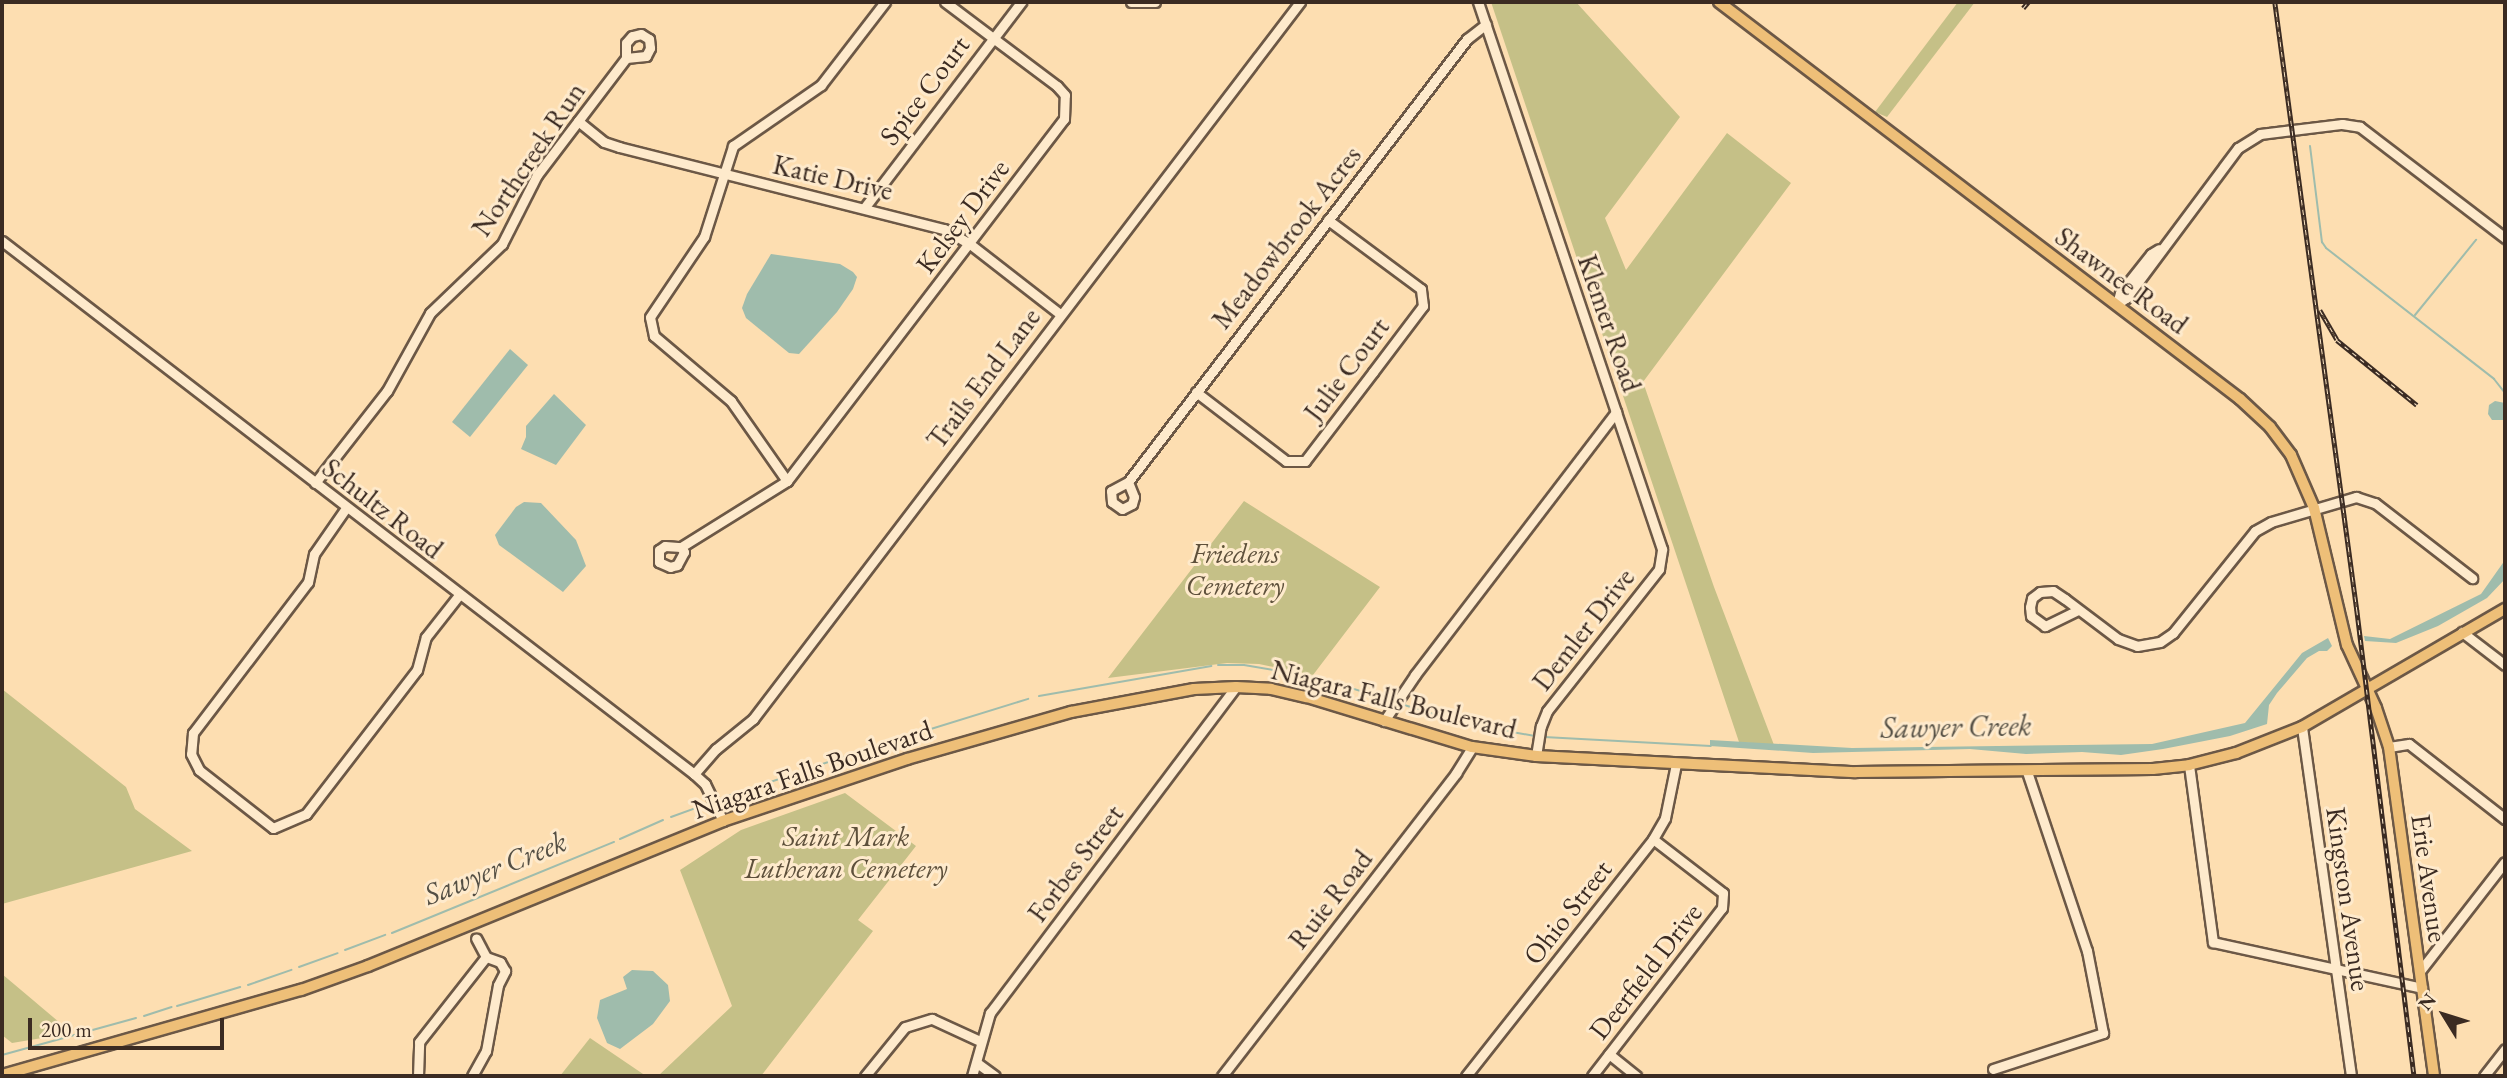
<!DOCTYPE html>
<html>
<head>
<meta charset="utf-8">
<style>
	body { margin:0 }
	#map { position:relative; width:2507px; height:1078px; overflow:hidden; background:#fddeb1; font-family:"EB Garamond",serif }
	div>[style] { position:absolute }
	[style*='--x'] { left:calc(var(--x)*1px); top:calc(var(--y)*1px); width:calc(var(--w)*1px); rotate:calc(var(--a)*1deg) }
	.green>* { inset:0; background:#c5c087 }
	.water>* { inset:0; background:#9fbcac }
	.stream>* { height:2px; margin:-1px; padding:0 1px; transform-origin:1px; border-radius:1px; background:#9fbcac }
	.roads { filter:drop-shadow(2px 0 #6c5846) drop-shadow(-2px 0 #6c5846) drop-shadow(0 2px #6c5846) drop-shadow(0 -2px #6c5846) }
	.minor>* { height:9px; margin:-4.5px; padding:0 4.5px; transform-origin:4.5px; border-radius:4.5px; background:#feeacc }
	.major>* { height:10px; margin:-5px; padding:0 5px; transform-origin:5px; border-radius:5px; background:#eebf78 }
	.rail>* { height:4.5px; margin-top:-2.25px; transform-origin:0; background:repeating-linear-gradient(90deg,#feeacc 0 5px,#3b2b22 0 10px); box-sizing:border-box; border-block:2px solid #3b2b22 }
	span { translate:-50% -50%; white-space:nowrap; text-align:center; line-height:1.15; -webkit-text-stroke:6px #feeacc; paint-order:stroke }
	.street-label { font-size:28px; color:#3b2b22 }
	.park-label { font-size:28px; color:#5e503b; font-style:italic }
	.water-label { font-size:30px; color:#544f44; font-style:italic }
	.frame { position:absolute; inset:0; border:4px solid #3b2b22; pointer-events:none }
	.north { position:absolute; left:2409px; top:980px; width:70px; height:70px; -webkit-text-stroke:5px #feeacc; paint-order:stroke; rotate:308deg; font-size:19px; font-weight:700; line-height:28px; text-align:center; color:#3b2b22 }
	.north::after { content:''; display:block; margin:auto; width:24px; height:32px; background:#3b2b22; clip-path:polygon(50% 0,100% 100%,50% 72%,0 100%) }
	.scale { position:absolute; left:28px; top:1018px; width:196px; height:32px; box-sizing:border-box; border:4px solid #3b2b22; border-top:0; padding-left:9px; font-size:21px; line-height:24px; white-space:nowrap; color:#3b2b22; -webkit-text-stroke:5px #feeacc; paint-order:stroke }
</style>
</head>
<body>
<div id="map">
	<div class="green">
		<div style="clip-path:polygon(1491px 2px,1576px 2px,1680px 117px,1605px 218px,1626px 270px,1727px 133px,1791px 183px,1643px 382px,1714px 587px,1774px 745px,1739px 742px)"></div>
		<div style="clip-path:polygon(1958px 2px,1975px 2px,1887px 117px,1875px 112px)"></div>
		<div style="clip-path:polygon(1244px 501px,1380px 587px,1313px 675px,1259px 664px,1227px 663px,1108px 678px)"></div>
		<div style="clip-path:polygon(2px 689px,126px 787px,135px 809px,192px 851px,2px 904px)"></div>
		<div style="clip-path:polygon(845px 793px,916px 846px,858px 920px,873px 931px,761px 1076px,658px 1076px,732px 1006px,680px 870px,741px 830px)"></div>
		<div style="clip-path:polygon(2px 974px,72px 1033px,12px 1043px,2px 1035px)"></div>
		<div style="clip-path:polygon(590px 1038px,646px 1076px,560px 1076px)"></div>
	</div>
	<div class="water">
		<div style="clip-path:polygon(771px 254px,840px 264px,853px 272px,857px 277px,853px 289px,837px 312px,799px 354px,789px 353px,746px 318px,742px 308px,747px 294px)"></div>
		<div style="clip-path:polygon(510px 349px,528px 365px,470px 437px,452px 422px)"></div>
		<div style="clip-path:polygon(554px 394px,586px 425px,556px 465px,521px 449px,526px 437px,526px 426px)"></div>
		<div style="clip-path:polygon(2495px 401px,2505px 403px,2505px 420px,2492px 420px,2488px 414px,2489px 405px)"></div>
		<div style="clip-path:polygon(524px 502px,541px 503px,576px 540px,586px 566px,563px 592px,499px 545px,495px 535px,516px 507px)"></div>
		<div style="clip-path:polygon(2505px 560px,2505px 579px,2487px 598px,2438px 626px,2396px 643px,2365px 641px,2364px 636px,2390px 639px,2481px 594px)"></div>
		<div style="clip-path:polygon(2328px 638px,2332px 646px,2327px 651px,2319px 651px,2307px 658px,2277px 693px,2269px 705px,2267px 724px,2230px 736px,2163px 749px,2121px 755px,2082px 752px,2026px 754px,1970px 749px,1813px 753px,1710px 746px,1710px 740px,1852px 748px,2152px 744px,2245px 723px,2302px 653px)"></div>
		<div style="clip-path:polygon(632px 970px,653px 971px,668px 985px,670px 1001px,653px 1024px,620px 1049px,607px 1043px,597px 1018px,600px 1000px,627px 989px,623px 977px)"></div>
	</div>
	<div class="stream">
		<div style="--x:2310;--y:146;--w:97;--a:82.9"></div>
		<div style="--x:2322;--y:242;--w:7;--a:56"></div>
		<div style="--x:2326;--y:248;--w:213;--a:37.9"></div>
		<div style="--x:2494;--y:379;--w:18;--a:52"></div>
		<div style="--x:2415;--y:315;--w:97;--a:-50.9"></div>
		<div style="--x:1218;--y:665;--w:26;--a:0"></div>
		<div style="--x:1244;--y:665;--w:76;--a:9.8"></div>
		<div style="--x:1319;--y:678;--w:73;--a:17.4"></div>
		<div style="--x:1039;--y:696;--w:175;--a:-9.9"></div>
		<div style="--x:1401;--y:704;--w:64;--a:17.3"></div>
		<div style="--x:1462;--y:723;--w:74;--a:10.1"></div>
		<div style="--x:905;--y:737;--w:129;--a:-17.2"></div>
		<div style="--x:1544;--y:737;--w:167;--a:3.1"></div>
		<div style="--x:804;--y:770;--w:96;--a:-18.2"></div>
		<div style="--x:722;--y:798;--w:76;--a:-18.4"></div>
		<div style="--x:671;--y:817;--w:37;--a:-20"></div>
		<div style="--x:620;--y:839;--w:47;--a:-23.8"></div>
		<div style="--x:392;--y:933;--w:240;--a:-22.3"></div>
		<div style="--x:345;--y:950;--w:43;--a:-20.6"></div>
		<div style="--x:299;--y:967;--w:41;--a:-19.7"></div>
		<div style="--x:248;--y:985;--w:46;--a:-19.2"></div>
		<div style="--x:177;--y:1006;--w:66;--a:-16.8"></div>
		<div style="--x:144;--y:1016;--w:29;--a:-18"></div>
		<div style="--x:2;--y:1055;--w:139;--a:-15.4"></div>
	</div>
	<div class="roads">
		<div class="minor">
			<div style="--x:1131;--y:2;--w:24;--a:0"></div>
			<div style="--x:578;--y:121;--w:33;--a:39"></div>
			<div style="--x:604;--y:142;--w:16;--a:18"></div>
			<div style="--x:619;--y:147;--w:335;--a:14.2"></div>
			<div style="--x:944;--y:229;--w:30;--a:30"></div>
			<div style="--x:970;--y:244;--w:114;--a:37.9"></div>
			<div style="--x:865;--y:207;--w:258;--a:-52.7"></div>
			<div style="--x:2;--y:241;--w:873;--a:37.6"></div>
			<div style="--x:694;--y:774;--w:15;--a:42"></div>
			<div style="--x:705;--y:784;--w:41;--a:64.1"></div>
			<div style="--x:2117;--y:304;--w:11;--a:-34"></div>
			<div style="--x:2126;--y:298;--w:187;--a:-53.3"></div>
			<div style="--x:2238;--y:148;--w:26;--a:-32"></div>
			<div style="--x:2260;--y:134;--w:83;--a:-7"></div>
			<div style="--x:2342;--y:124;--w:18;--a:9"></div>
			<div style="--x:2360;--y:127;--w:183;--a:37.4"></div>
			<div style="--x:2117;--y:304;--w:11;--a:-75"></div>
			<div style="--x:2120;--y:293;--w:50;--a:-51.5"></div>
			<div style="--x:2151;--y:254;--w:9;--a:-32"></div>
			<div style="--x:1196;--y:392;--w:113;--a:37.5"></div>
			<div style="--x:1286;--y:461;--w:19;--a:0"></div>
			<div style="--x:1305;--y:461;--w:112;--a:-52.6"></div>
			<div style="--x:1373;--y:372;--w:83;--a:-52.9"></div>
			<div style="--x:1423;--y:306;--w:17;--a:-97"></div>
			<div style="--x:1421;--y:289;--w:116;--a:-143.4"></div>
			<div style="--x:787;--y:481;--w:98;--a:-125"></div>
			<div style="--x:731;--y:401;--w:101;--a:-139.8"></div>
			<div style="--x:654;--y:336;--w:19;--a:-102"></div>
			<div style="--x:650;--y:317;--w:97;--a:-56"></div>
			<div style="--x:704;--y:237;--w:96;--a:-72.3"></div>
			<div style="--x:733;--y:146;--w:107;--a:-34.7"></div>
			<div style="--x:821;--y:85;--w:105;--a:-52.4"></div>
			<div style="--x:1128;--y:482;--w:16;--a:68"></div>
			<div style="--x:1134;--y:497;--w:7;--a:106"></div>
			<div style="--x:1132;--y:504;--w:11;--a:153"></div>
			<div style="--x:1122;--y:509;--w:12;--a:-145"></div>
			<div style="--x:1112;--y:502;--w:11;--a:-95"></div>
			<div style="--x:1111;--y:491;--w:19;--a:-28"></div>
			<div style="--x:1128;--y:482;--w:558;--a:-52.58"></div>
			<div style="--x:1467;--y:39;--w:24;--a:-38"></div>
			<div style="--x:315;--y:483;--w:117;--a:-52"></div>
			<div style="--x:387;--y:391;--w:89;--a:-61.1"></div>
			<div style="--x:430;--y:313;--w:100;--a:-43.8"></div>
			<div style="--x:502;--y:244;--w:77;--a:-63.1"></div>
			<div style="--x:537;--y:175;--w:147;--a:-52.7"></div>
			<div style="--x:626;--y:58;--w:20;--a:-6"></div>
			<div style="--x:646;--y:56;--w:9;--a:-63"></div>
			<div style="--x:650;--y:48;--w:9;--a:-96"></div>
			<div style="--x:649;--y:39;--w:9;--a:-148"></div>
			<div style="--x:641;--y:34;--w:9;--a:167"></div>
			<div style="--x:632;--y:36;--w:9;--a:131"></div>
			<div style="--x:626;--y:43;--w:15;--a:90"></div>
			<div style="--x:346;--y:508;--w:56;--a:124.8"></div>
			<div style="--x:314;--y:554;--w:29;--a:102"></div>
			<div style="--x:308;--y:582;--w:190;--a:127.3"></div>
			<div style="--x:193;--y:733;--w:21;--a:95"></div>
			<div style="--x:191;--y:754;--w:18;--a:63"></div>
			<div style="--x:199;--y:770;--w:94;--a:38.1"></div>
			<div style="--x:273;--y:828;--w:36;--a:-23"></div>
			<div style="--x:306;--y:814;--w:182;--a:-52.4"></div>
			<div style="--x:417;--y:670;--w:34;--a:-75"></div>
			<div style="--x:426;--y:637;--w:53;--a:-51.8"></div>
			<div style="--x:681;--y:547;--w:6;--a:59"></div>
			<div style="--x:684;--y:552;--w:15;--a:118"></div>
			<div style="--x:677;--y:565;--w:7;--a:164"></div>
			<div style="--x:670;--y:567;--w:12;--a:-156"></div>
			<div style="--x:659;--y:562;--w:12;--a:-90"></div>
			<div style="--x:659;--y:550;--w:7;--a:-34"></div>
			<div style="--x:665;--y:546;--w:16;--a:4"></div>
			<div style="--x:681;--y:547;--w:125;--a:-31.9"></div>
			<div style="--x:787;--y:481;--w:456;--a:-52.6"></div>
			<div style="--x:1064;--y:119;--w:24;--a:-88"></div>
			<div style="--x:1065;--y:95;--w:12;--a:-132"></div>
			<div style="--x:1057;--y:86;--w:140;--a:-143.1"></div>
			<div style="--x:2078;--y:610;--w:37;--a:154"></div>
			<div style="--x:2045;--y:626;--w:17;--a:-144"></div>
			<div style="--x:2031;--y:616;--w:9;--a:-96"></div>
			<div style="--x:2030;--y:607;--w:9;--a:-77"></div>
			<div style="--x:2032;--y:598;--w:10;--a:-37"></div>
			<div style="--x:2040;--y:592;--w:13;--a:-4"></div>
			<div style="--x:2053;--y:591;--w:14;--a:34"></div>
			<div style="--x:2065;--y:599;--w:66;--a:37"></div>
			<div style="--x:2118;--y:639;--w:20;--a:20"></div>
			<div style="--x:2137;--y:646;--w:23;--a:-10"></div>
			<div style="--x:2160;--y:642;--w:16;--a:-35"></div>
			<div style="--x:2173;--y:633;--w:131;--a:-51.2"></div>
			<div style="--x:2255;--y:531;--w:18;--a:-29"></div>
			<div style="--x:2271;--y:522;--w:89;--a:-16.4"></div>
			<div style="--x:2356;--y:497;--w:20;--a:18"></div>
			<div style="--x:2375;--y:503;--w:123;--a:37.7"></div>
			<div style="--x:2462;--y:632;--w:54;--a:37.5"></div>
			<div style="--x:1384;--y:721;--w:55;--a:-56"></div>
			<div style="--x:1415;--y:675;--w:331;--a:-52.6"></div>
			<div style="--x:1616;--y:412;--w:433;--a:-108.6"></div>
			<div style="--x:2302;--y:727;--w:352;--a:82"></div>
			<div style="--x:2389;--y:747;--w:20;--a:-9"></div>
			<div style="--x:2409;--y:744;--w:122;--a:38"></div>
			<div style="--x:1536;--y:756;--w:30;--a:-81"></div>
			<div style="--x:1541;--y:726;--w:16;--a:-68"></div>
			<div style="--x:1547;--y:711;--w:181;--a:-51.7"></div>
			<div style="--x:1659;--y:569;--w:20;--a:-81"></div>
			<div style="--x:1662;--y:549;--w:145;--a:-108.6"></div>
			<div style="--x:2189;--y:765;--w:179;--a:82.3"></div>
			<div style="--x:2213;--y:942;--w:214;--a:12.4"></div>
			<div style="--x:694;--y:774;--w:33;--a:-49"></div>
			<div style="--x:716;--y:749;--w:48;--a:-39"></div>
			<div style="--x:753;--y:719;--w:902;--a:-52.66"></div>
			<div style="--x:2420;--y:971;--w:138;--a:-52.1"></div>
			<div style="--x:1609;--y:1054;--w:35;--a:39"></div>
			<div style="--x:977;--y:1063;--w:22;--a:36"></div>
			<div style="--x:1993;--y:1069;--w:116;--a:-18.1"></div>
			<div style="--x:2103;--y:1033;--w:84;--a:-101"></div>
			<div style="--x:2087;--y:951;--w:189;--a:-108.5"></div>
			<div style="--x:418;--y:1076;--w:34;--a:-88"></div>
			<div style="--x:419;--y:1042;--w:108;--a:-51.8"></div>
			<div style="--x:472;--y:1076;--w:29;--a:-61"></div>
			<div style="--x:486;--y:1051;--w:67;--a:-79.7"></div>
			<div style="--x:498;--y:985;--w:16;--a:-63"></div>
			<div style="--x:505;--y:971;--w:10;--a:-119"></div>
			<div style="--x:500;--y:962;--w:15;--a:-160"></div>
			<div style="--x:486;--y:957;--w:21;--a:-118"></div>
			<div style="--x:865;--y:1076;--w:63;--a:-50.8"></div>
			<div style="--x:905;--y:1027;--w:28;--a:-17"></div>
			<div style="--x:932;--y:1019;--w:53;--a:24.6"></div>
			<div style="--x:972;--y:1076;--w:66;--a:-74.1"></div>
			<div style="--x:990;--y:1013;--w:408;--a:-53"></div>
			<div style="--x:1222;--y:1076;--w:383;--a:-52.3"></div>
			<div style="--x:1456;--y:773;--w:31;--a:-58"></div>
			<div style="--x:1466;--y:1076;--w:302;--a:-51.7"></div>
			<div style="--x:1653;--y:839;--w:24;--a:-60"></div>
			<div style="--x:1665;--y:818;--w:55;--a:-78.5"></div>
			<div style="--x:1592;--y:1076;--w:212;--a:-52.3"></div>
			<div style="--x:1722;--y:908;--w:15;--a:-86"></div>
			<div style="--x:1723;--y:893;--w:88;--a:-142.4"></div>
			<div style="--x:2484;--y:1076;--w:34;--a:-52"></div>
		</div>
		<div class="major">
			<div style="--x:1719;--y:2;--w:655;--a:37.31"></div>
			<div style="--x:2240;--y:399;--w:41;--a:43"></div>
			<div style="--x:2270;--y:427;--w:35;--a:53"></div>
			<div style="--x:2291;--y:455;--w:58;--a:66.5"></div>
			<div style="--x:2314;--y:508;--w:141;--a:76.5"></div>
			<div style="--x:2347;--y:645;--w:69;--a:65.3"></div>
			<div style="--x:2376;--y:708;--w:41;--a:71.6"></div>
			<div style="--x:2389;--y:747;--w:332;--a:82.2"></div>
			<div style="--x:2;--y:1075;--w:311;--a:-15.9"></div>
			<div style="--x:301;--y:990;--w:71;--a:-19.7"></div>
			<div style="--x:368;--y:966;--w:383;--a:-22.2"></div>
			<div style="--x:723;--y:821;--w:194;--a:-18.6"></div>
			<div style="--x:907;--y:759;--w:171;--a:-16"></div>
			<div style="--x:1071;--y:712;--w:125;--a:-10.6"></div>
			<div style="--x:1194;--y:689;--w:42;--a:-2.7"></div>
			<div style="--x:1236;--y:687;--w:35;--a:3"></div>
			<div style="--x:1271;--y:689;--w:37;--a:13"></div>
			<div style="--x:1307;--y:697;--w:172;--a:16.9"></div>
			<div style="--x:1472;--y:747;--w:65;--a:8"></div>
			<div style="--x:1536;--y:756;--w:320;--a:2.9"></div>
			<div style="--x:1856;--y:772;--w:297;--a:-0.6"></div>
			<div style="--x:2153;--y:769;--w:36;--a:-6"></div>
			<div style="--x:2189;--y:765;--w:49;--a:-14.3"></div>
			<div style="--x:2236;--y:753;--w:71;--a:-21.5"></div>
			<div style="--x:2302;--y:727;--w:235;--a:-30.2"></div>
		</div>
	</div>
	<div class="rail">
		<div style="--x:2275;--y:2;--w:614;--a:82.32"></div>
		<div style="--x:2357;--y:610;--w:469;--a:83"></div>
		<div style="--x:2023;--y:8;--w:8;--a:-50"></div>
		<div style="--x:2320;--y:310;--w:34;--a:60"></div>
		<div style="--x:2337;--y:340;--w:103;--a:39.1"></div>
	</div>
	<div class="street-label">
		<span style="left:924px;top:90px;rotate:-53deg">Spice Court</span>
		<span style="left:528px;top:159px;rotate:-56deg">Northcreek Run</span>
		<span style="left:833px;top:177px;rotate:13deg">Katie Drive</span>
		<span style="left:962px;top:216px;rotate:-53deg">Kelsey Drive</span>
		<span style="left:1286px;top:237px;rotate:-52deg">Meadowbrook Acres</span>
		<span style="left:2122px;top:280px;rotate:37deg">Shawnee Road</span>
		<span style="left:1610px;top:323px;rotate:71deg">Klemer Road</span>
		<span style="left:1346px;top:369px;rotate:-53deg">Julie Court</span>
		<span style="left:983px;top:378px;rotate:-53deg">Trails End Lane</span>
		<span style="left:383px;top:508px;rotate:38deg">Schultz Road</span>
		<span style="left:1583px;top:629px;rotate:-52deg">Demler Drive</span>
		<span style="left:1394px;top:699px;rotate:14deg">Niagara Falls Boulevard</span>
		<span style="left:812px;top:769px;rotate:-19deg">Niagara Falls Boulevard</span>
		<span style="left:1075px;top:863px;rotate:-53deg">Forbes Street</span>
		<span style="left:2430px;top:878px;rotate:82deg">Erie Avenue</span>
		<span style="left:1330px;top:899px;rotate:-52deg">Ruie Road</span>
		<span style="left:2349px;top:899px;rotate:82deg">Kingston Avenue</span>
		<span style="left:1567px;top:912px;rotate:-52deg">Ohio Street</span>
		<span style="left:1645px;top:971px;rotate:-52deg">Deerfield Drive</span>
	</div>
	<div class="park-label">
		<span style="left:1235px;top:569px">Friedens<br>Cemetery</span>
		<span style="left:846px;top:852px">Saint Mark<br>Lutheran Cemetery</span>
	</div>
	<div class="water-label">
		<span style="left:1956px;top:727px;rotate:-1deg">Sawyer Creek</span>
		<span style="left:495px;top:868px;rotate:-22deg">Sawyer Creek</span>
	</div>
	<div class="frame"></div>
	<div class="north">N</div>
	<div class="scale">200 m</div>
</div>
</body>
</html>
